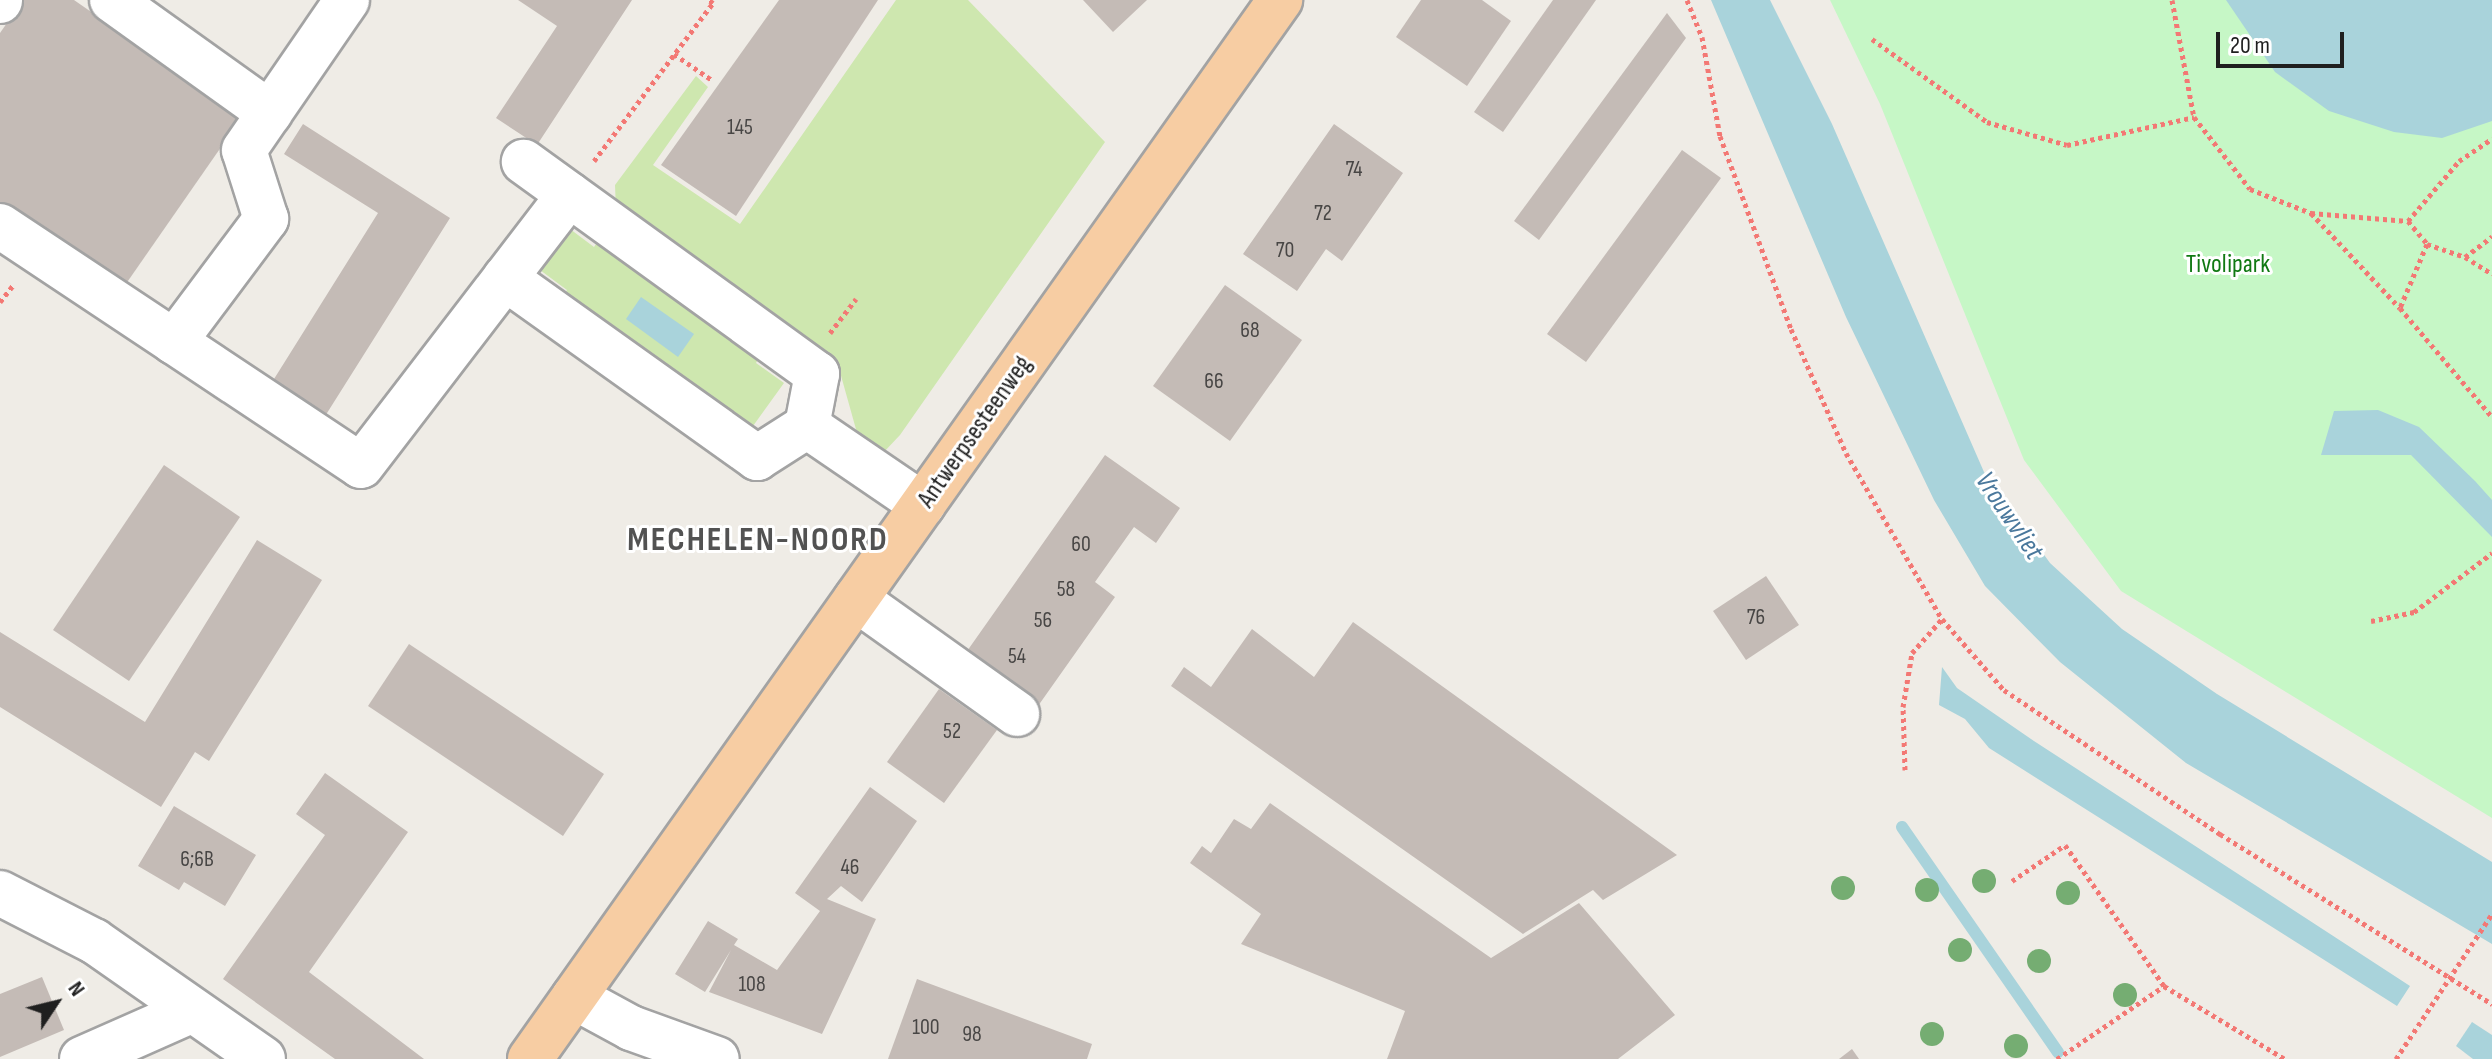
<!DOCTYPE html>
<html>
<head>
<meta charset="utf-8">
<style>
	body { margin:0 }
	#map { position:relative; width:2492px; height:1059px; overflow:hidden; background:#efece6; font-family:"Sofia Sans Condensed",sans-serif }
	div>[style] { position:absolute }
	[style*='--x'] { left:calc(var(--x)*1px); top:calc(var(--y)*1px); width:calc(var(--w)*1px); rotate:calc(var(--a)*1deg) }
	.grass>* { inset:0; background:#cee7af }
	.park>* { inset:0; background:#c6f7c6 }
	.water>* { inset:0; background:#a9d3db }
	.stream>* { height:12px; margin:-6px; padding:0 6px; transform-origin:6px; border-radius:6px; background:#a9d3db }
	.building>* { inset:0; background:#c4bbb6 }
	.path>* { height:5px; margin-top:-2.5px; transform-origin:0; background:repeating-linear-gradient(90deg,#f37874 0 4px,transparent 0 8px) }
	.roads { filter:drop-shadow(2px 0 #a3a3a3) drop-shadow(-2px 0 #a3a3a3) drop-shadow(0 2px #a3a3a3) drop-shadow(0 -2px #a3a3a3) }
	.minor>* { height:44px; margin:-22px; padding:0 22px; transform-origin:22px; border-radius:22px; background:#fff }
	.major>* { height:44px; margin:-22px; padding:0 22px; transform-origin:22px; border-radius:22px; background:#f7cda3 }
	.trees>* { width:24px; height:24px; margin:-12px; border-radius:50%; background:#75ad72 }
	span { translate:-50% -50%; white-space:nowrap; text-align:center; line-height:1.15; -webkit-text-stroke:6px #fff; paint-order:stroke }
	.number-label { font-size:22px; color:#484645 }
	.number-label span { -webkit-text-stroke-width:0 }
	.park-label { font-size:26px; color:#117913 }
	.street-label { font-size:26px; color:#1f1f1f }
	.water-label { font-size:28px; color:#4a789c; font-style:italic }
	.district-label { font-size:34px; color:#525252; font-weight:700; letter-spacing:2px }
	.north { position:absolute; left:16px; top:963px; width:80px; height:80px; -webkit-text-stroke:6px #fff; paint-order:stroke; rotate:55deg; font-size:22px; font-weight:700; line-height:32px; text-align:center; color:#1f1f1f }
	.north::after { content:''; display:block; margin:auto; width:28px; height:36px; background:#1f1f1f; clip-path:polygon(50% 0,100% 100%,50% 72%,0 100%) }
	.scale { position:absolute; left:2216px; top:32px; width:128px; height:36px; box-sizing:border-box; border:4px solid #1f1f1f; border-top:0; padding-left:10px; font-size:24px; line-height:28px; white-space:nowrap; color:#1f1f1f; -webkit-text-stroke:6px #fff; paint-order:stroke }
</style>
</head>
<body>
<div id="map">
	<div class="grass">
		<div style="clip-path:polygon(896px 0,968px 0,1105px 142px,900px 435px,883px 453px,859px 440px,838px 365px,616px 211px,615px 185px,696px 76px,708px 87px,653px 165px,740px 224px)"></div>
		<div style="clip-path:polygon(570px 229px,594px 247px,600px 238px,761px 354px,756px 363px,784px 383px,753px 426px,725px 406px,719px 414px,561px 299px,567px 290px,540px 270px)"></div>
	</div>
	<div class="park">
		<div style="clip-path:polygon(1830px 0,2492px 0,2492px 818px,2121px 591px,2024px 460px,1880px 104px)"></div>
	</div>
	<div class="water">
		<div style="clip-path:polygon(1711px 0,1770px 0,1832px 124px,1984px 472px,2050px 563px,2122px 629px,2217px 694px,2492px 862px,2492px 944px,2186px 763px,2060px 662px,1985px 586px,1934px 500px,1846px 317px)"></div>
		<div style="clip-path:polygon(2226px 0,2492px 0,2492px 121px,2442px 138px,2394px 132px,2329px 111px,2275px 72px)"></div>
		<div style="clip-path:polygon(641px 297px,694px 334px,678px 357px,626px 319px)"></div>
		<div style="clip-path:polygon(2378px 410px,2419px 427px,2475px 481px,2492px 500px,2492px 537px,2411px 455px,2321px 455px,2334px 411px)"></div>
		<div style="clip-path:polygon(1942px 667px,1957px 688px,2031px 739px,2410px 986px,2397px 1006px,1989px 748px,1965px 719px,1939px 705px)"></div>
		<div style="clip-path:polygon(2472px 1022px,2492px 1035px,2492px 1059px,2473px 1059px,2456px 1046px)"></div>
	</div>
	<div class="stream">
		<div style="--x:1902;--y:827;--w:274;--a:55.3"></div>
	</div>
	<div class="building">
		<div style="clip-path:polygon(23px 0,74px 0,242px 117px,121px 291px,0 207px,0 33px)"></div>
		<div style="clip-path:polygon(518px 0,632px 0,537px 145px,496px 118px,557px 26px)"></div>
		<div style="clip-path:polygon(779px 0,878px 0,736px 216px,661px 165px)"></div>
		<div style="clip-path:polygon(1083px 0,1147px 0,1113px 32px)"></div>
		<div style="clip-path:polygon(1421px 0,1482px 0,1511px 21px,1467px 86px,1396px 37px)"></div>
		<div style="clip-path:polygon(1553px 0,1596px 0,1503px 132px,1474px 112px)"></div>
		<div style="clip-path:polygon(1667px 13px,1686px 38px,1539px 240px,1514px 221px)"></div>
		<div style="clip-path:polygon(303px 124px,450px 218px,322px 421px,269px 387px,378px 213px,284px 154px)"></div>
		<div style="clip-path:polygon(1334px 124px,1403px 173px,1342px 261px,1326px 249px,1297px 291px,1243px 254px)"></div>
		<div style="clip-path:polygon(1682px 150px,1721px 178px,1586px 362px,1547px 334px)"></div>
		<div style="clip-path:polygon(1225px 285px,1302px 340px,1230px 441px,1153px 386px)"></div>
		<div style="clip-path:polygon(1105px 455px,1180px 508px,1156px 543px,1134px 527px,1095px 582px,1115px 597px,1038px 706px,965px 654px)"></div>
		<div style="clip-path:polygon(164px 465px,240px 517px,129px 681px,53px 630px)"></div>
		<div style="clip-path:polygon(257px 540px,322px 580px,209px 761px,195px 752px,161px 807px,0 707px,0 632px,145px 722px)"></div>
		<div style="clip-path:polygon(1766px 576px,1799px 625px,1746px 660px,1713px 611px)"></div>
		<div style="clip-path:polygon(1353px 622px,1677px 855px,1603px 900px,1593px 890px,1523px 934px,1171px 686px,1184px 667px,1211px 687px,1252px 629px,1314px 677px)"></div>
		<div style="clip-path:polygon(409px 644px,604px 774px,563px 836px,368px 706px)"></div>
		<div style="clip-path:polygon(939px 689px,997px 730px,944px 803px,887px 762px)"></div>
		<div style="clip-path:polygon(325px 773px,408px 832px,309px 972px,424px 1059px,335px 1059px,223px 979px,325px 835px,296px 814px)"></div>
		<div style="clip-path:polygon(870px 787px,917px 821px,862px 902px,841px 886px,827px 899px,876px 919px,822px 1034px,709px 992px,731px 950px,705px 992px,675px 974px,708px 921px,738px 939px,734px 945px,777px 970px,820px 911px,795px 893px)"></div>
		<div style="clip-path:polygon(1270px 803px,1491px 958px,1579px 903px,1675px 1015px,1618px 1059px,1387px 1059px,1405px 1011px,1241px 944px,1261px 914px,1190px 863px,1202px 846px,1211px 853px,1234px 819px,1251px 829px)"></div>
		<div style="clip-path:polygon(174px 806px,256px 855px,225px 906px,184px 882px,179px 890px,138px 866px)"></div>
		<div style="clip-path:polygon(42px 977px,64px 1030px,0 1057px,0 994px)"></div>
		<div style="clip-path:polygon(917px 979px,1092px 1044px,1087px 1059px,888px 1059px)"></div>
		<div style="clip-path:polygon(1852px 1049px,1859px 1059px,1839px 1059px)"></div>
	</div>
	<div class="path">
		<div style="--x:1687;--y:0;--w:40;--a:68"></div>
		<div style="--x:1702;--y:37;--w:101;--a:79.7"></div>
		<div style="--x:1720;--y:136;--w:206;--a:69.8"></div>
		<div style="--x:1791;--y:329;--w:136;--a:66.1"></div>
		<div style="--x:1846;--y:453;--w:192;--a:60"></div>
		<div style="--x:1942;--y:619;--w:94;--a:48.9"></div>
		<div style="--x:2004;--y:690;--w:260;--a:33.7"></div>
		<div style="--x:2220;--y:834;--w:321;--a:32"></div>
		<div style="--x:2172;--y:0;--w:119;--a:79.4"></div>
		<div style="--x:2194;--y:117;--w:91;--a:52.1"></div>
		<div style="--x:2250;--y:189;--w:66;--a:21.5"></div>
		<div style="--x:2311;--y:213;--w:97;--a:4.7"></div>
		<div style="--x:2408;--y:221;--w:30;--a:50"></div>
		<div style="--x:2427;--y:244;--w:69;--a:112.9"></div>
		<div style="--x:2400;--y:308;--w:143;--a:49.8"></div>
		<div style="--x:1872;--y:39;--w:142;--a:35.8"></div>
		<div style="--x:1987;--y:122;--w:83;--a:16"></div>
		<div style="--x:2067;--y:145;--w:130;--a:-12.4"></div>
		<div style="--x:674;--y:54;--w:46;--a:34.4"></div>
		<div style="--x:594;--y:161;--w:198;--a:-53"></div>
		<div style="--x:713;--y:3;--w:5;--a:-143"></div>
		<div style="--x:2311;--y:213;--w:130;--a:46.9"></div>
		<div style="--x:2408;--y:221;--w:79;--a:-49.6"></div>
		<div style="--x:2459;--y:161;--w:40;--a:-34"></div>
		<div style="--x:2427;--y:244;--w:40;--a:18.9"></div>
		<div style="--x:2465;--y:257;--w:34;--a:-37"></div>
		<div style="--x:2465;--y:257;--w:32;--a:32"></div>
		<div style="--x:0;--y:302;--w:23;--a:-52"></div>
		<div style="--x:830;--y:333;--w:43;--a:-52.6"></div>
		<div style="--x:2371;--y:621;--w:44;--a:-11.8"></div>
		<div style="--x:2414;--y:612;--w:98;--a:-37.1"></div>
		<div style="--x:1905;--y:770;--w:63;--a:-91.8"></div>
		<div style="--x:1903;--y:707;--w:55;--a:-80.5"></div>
		<div style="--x:1912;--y:653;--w:45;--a:-48.6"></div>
		<div style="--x:2012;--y:881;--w:64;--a:-34.2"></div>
		<div style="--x:2065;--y:845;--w:172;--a:54.9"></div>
		<div style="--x:2164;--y:986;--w:141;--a:31.1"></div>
		<div style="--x:2057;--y:1059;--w:130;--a:-34.3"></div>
		<div style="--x:2396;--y:1059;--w:174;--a:-56.5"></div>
	</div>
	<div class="roads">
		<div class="minor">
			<div style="--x:112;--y:0;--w:194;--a:35.6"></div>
			<div style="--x:0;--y:1;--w:1;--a:-90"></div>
			<div style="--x:0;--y:226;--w:433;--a:33.6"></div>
			<div style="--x:361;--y:466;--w:342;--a:-52.5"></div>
			<div style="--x:505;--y:278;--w:310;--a:35.5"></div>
			<div style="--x:757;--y:458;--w:59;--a:-32.6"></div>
			<div style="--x:807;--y:426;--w:53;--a:-79.1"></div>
			<div style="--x:817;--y:374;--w:362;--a:-144.1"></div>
			<div style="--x:174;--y:342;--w:154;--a:-53.2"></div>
			<div style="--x:266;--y:219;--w:72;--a:-107.7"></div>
			<div style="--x:244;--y:150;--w:182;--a:-55.5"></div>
			<div style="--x:807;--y:426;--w:140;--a:34.3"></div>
			<div style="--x:856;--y:599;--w:198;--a:35.5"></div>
			<div style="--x:0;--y:893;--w:106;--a:27.1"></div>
			<div style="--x:94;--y:941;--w:206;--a:34.9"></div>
			<div style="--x:574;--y:997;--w:65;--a:28.5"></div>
			<div style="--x:631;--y:1028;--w:91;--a:19.8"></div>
			<div style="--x:82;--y:1059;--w:119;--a:-23.8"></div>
		</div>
		<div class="major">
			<div style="--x:530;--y:1059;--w:1298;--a:-54.69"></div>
		</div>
	</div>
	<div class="trees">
		<div style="left:1984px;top:881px"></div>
		<div style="left:1843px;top:888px"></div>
		<div style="left:1927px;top:890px"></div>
		<div style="left:2068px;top:893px"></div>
		<div style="left:1960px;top:950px"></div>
		<div style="left:2039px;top:961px"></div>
		<div style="left:2125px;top:995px"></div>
		<div style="left:1932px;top:1034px"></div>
		<div style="left:2016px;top:1046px"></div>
	</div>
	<div class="number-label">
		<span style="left:740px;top:128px">145</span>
		<span style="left:1354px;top:170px">74</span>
		<span style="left:1323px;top:214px">72</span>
		<span style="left:1285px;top:251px">70</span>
		<span style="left:1250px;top:331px">68</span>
		<span style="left:1214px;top:382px">66</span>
		<span style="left:1081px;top:545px">60</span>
		<span style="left:1066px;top:590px">58</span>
		<span style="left:1756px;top:618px">76</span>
		<span style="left:1043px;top:621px">56</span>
		<span style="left:1017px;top:657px">54</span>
		<span style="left:952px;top:732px">52</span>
		<span style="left:197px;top:860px">6;6B</span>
		<span style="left:850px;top:868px">46</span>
		<span style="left:752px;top:985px">108</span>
		<span style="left:926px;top:1028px">100</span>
		<span style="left:972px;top:1035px">98</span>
	</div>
	<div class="park-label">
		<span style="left:2228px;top:265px">Tivolipark</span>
	</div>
	<div class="street-label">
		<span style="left:975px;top:432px;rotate:-55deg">Antwerpsesteenweg</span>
	</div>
	<div class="water-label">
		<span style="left:2009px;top:516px;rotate:56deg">Vrouwvliet</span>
	</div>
	<div class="district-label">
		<span style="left:758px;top:540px">MECHELEN-NOORD</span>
	</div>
	<div class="north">N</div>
	<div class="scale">20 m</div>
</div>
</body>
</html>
